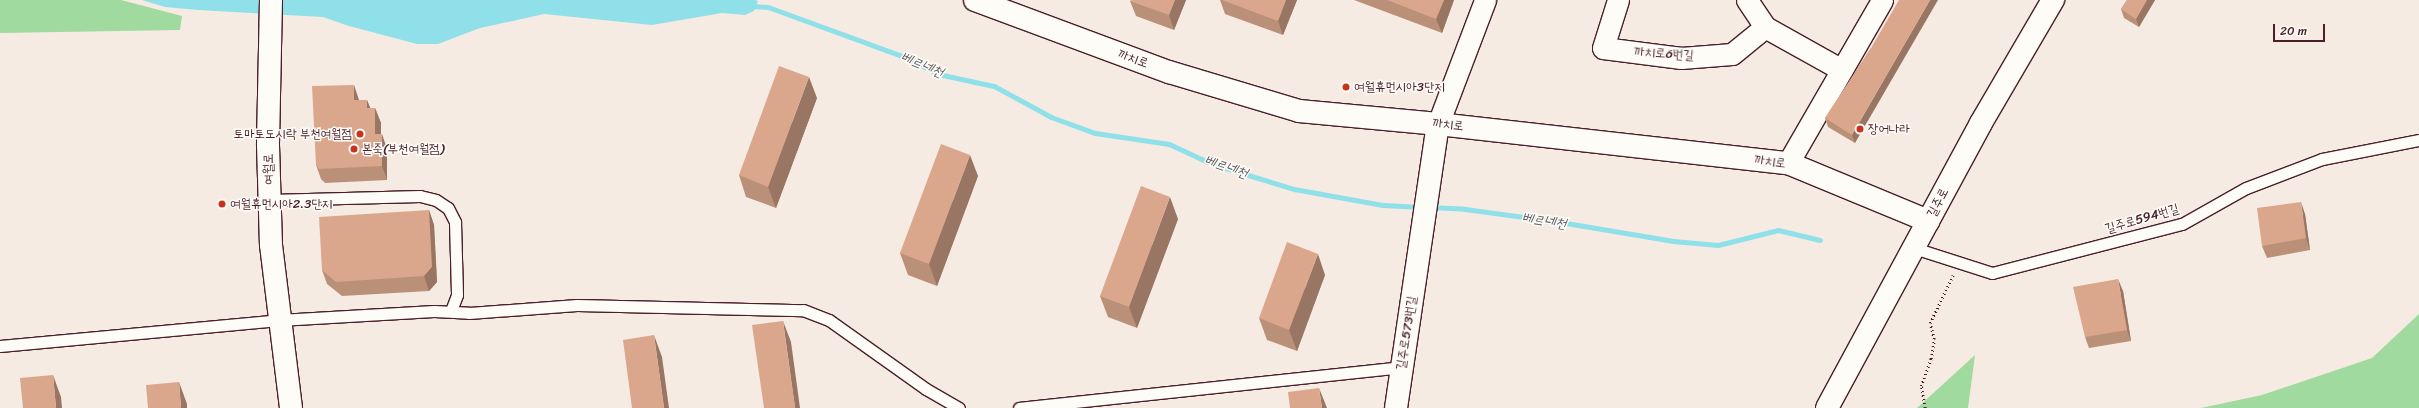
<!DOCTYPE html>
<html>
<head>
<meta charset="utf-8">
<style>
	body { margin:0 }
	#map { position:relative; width:2419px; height:408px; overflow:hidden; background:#f6ebe2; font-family:Sriracha,"Poor Story",sans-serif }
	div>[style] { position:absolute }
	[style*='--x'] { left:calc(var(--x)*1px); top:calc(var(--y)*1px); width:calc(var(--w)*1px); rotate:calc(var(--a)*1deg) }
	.green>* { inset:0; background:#a1da9e }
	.water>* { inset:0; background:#8fe0e8 }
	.stream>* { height:5px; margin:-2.5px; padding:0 2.5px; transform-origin:2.5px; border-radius:2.5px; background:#8fe0e8 }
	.path>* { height:2.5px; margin-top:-1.25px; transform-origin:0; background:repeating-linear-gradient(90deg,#4a1f2b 0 1px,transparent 0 4px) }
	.roads { filter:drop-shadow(1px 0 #4a1f2b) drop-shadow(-1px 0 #4a1f2b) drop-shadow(0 1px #4a1f2b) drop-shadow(0 -1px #4a1f2b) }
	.service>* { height:11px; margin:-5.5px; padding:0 5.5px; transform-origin:5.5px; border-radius:5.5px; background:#fdfcf7 }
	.minor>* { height:21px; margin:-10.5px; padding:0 10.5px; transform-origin:10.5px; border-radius:10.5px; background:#fdfcf7 }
	.tertiary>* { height:22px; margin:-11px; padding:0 11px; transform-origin:11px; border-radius:11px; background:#fdfcf7 }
	.wall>* { inset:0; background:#bb9079 }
	.shaded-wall>* { inset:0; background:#997563 }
	.building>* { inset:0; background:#daa78d }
	.dots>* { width:11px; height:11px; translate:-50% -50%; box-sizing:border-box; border:2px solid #fdfcf7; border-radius:50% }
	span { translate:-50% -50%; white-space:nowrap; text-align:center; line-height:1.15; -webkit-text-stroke:3px #fdfcf7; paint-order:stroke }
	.street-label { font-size:13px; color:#4a1f2b }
	.poi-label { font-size:13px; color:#4a1f2b }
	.left { translate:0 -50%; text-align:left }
	.right { translate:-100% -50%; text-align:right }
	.water-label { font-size:14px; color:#5f5964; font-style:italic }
	.scale { position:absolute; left:2273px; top:24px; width:52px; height:18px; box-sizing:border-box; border:2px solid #4a1f2b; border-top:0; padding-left:5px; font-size:12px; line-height:14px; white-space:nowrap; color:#4a1f2b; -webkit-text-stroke:3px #fdfcf7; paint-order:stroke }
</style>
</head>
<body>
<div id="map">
	<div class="green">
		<div style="clip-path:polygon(0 0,121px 0,182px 16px,180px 30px,0 33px)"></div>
		<div style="clip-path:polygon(2419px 314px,2419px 408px,2201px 408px,2262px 395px,2372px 358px)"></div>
		<div style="clip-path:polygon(1975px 355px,1968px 408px,1917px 408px)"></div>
	</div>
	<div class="water">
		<div style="clip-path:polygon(142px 0,755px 0,758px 1px,754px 11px,745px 15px,722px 13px,652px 25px,544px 14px,480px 28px,438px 44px,417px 44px,349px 26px,323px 17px,198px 10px,165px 7px)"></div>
	</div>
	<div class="stream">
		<div style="--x:750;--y:6;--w:18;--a:3"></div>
		<div style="--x:768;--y:7;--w:146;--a:20.1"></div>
		<div style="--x:905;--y:57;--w:37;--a:27"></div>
		<div style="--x:938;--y:74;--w:57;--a:12.1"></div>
		<div style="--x:994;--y:86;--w:65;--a:28.5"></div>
		<div style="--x:1051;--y:117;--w:47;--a:20"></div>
		<div style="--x:1095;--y:133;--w:75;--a:8.5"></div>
		<div style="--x:1169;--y:144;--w:47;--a:24.9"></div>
		<div style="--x:1212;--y:164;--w:86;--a:17"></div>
		<div style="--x:1294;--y:189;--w:90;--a:10.2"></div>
		<div style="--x:1383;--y:205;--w:37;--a:3"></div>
		<div style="--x:1430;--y:207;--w:35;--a:3"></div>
		<div style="--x:1465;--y:209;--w:90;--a:7.7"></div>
		<div style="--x:1554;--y:221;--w:121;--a:9.5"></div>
		<div style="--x:1673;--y:241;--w:45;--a:5.1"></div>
		<div style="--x:1718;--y:245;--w:62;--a:-14"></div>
		<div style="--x:1778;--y:230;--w:43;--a:13.4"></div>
	</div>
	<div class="path">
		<div style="--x:1925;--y:408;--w:22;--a:-100"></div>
		<div style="--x:1921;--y:386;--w:29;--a:-70"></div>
		<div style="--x:1931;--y:359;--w:20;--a:-81"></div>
		<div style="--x:1934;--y:339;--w:16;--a:-104"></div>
		<div style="--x:1930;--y:323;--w:53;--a:-64.4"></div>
	</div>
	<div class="roads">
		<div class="service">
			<div style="--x:269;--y:200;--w:151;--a:-1.5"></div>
			<div style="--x:420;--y:196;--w:16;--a:14"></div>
			<div style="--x:436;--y:200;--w:14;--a:34"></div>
			<div style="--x:448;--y:208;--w:16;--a:63"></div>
			<div style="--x:455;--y:222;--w:73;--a:88.4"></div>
			<div style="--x:457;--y:295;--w:17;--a:111"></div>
			<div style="--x:1914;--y:248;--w:82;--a:17.8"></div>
			<div style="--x:1992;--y:273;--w:196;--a:-14.5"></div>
			<div style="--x:2182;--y:224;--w:73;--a:-29.4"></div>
			<div style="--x:2246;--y:188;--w:81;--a:-20.9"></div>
			<div style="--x:2322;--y:159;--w:99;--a:-11.1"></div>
			<div style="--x:0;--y:346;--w:280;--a:-5.3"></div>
			<div style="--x:279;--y:320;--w:155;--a:-3.3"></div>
			<div style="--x:434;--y:311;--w:35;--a:3"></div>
			<div style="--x:469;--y:313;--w:108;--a:-4.2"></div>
			<div style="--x:577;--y:305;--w:226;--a:1.3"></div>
			<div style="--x:803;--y:310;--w:28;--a:21"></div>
			<div style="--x:829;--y:320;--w:119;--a:35.4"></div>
			<div style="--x:926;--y:389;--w:38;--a:30"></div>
			<div style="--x:1019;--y:408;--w:385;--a:-6.1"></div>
		</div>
		<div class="minor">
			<div style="--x:1618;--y:0;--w:50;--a:107.4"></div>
			<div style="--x:1603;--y:48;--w:79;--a:7.3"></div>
			<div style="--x:1681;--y:58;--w:51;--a:-4.5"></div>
			<div style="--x:1732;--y:54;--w:43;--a:-39.3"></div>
			<div style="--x:1747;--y:0;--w:32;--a:56"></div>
			<div style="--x:1765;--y:27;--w:88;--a:29.2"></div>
			<div style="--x:1438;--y:124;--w:133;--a:-69.2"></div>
			<div style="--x:1788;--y:163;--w:188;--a:-60"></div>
		</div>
		<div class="tertiary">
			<div style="--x:271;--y:0;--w:145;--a:91.2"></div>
			<div style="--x:268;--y:145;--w:100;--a:88.3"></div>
			<div style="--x:271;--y:245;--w:164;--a:83"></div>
			<div style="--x:975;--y:0;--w:207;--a:20.4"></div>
			<div style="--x:1169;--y:72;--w:136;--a:16.7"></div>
			<div style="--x:1299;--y:111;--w:140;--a:5.3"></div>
			<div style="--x:1438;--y:124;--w:352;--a:6.4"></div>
			<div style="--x:1788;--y:163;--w:152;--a:22.5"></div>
			<div style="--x:1396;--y:408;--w:287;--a:-81.6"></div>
			<div style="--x:1827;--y:408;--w:324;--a:-61.6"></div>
			<div style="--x:1981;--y:123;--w:143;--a:-59.7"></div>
		</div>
	</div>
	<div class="wall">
		<div style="clip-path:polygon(1186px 0,1174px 30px,1136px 16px,1130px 1px)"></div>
		<div style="clip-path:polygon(1220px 0,1297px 0,1283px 35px,1225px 14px)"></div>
		<div style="clip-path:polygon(1354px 0,1454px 0,1442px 33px)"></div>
		<div style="clip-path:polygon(2127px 0,2155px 0,2139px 27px,2124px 18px,2121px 9px)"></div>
		<div style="clip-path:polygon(1871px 48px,1855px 143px,1828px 127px,1825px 118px)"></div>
		<div style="clip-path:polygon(817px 98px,776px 208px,746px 197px,739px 175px)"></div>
		<div style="clip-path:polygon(359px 100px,367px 100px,370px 108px,375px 108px,381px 123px,381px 134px,387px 149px,387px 180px,325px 183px,321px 179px,316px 165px)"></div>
		<div style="clip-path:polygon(978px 176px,937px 286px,908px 275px,900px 253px)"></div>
		<div style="clip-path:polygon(429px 210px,434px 225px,437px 282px,429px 291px,342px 296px,327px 284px,322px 270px)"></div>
		<div style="clip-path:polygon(2305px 214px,2310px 250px,2267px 258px,2262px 246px)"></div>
		<div style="clip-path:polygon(1178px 219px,1137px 328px,1108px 317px,1100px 296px)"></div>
		<div style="clip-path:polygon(1325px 275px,1297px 351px,1267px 340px,1259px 318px)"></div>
		<div style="clip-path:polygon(2123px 291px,2131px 341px,2089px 348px,2085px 337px)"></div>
	</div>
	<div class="shaded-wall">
		<div style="clip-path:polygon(1175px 0,1186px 0,1174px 30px,1169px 15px)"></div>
		<div style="clip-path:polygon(1286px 0,1297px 0,1283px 35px,1278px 21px)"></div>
		<div style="clip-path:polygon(1444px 0,1454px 0,1442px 33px,1436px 19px)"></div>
		<div style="clip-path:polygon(1930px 0,1938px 0,1855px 143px,1852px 135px)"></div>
		<div style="clip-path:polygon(2147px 0,2155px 0,2139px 27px,2136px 19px)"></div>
		<div style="clip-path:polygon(809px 77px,817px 98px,776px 208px,768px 187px)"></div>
		<div style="clip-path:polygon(354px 85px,359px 100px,359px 115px,354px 100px)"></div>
		<div style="clip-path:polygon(367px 100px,373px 115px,367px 108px)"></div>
		<div style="clip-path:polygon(375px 108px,381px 123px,381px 149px,375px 134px)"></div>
		<div style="clip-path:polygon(382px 134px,387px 149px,387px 180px,382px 166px)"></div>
		<div style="clip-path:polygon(970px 155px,978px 176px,937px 286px,929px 264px)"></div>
		<div style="clip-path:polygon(1170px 197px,1178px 219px,1137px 328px,1129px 307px)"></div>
		<div style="clip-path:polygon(2301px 202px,2305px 214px,2310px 250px,2306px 238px)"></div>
		<div style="clip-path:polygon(429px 210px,434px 225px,437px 282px,429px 291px,424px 276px)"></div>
		<div style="clip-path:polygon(1318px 254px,1325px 275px,1297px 351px,1289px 330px)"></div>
		<div style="clip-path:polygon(2118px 279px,2123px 291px,2131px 341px,2127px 330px)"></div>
		<div style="clip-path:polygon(783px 321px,791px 342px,800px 408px,795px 408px)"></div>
		<div style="clip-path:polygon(654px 335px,662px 357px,669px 408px,664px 408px)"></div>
		<div style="clip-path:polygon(53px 375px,61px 397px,62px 408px,56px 408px)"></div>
		<div style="clip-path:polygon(179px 382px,187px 404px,187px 408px,181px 408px)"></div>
		<div style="clip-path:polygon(1319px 388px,1327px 408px,1322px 408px)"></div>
	</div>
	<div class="building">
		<div style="clip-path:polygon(1131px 0,1175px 0,1169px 15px,1130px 1px)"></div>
		<div style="clip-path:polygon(1222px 0,1286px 0,1278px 21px)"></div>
		<div style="clip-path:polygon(1387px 0,1444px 0,1436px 19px)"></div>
		<div style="clip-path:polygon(1899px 0,1930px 0,1852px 135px,1825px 118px,1871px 48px)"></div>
		<div style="clip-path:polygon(2127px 0,2147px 0,2136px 19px,2121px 9px)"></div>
		<div style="clip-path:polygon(779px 66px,809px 77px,768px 187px,739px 175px)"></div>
		<div style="clip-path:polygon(354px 85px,354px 100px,367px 100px,367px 108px,375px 108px,375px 134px,382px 134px,382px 166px,319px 169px,316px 165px,312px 86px)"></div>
		<div style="clip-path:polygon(941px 144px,970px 155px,929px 264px,900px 253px)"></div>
		<div style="clip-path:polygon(1141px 186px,1170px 197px,1129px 307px,1100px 296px)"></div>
		<div style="clip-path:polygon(2301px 202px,2306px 238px,2262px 246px,2257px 208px)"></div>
		<div style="clip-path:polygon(429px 210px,432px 267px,424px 276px,336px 282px,322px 270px,319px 217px)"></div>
		<div style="clip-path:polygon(1287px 242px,1318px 254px,1289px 330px,1259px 318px)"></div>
		<div style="clip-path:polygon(2118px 279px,2127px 330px,2085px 337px,2073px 287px)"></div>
		<div style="clip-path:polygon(783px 321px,795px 408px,764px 408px,752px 325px)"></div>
		<div style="clip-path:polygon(654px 335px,664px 408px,632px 408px,623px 340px)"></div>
		<div style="clip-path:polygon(53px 375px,56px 408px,23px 408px,20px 378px)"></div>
		<div style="clip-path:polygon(179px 382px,181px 408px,148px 408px,146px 385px)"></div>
		<div style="clip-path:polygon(1319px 388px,1322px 408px,1290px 408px,1288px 392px)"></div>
	</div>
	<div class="dots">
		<div style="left:1346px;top:87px;background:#c8321e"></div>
		<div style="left:1860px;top:129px;background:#c8321e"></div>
		<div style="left:360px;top:134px;background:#c8321e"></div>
		<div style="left:354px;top:149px;background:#c8321e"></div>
		<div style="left:222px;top:204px;background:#c8321e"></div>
	</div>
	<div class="street-label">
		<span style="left:1664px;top:54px;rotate:4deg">까치로6번길</span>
		<span style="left:1133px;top:59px;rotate:20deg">까치로</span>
		<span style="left:1448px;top:125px;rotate:6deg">까치로</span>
		<span style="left:1770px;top:162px;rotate:8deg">까치로</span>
		<span style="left:269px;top:169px;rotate:-91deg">여월로</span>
		<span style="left:1938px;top:203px;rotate:-62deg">길주로</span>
		<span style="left:2142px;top:219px;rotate:-16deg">길주로594번길</span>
		<span style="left:1407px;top:333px;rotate:-81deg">길주로573번길</span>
	</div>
	<div class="poi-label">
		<span class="left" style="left:1354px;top:87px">여월휴먼시아3단지</span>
		<span class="left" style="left:1868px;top:129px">장어나라</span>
		<span class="right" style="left:352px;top:134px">토마토도시락 부천여월점</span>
		<span class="left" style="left:362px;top:149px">본죽(부천여월점)</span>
		<span class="left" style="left:230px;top:204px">여월휴먼시아2.3단지</span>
	</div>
	<div class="water-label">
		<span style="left:922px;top:65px;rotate:23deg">베르네천</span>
		<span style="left:1226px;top:167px;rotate:19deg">베르네천</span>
		<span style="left:1544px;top:221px;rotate:9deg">베르네천</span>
	</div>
	<div class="scale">20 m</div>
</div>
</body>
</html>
